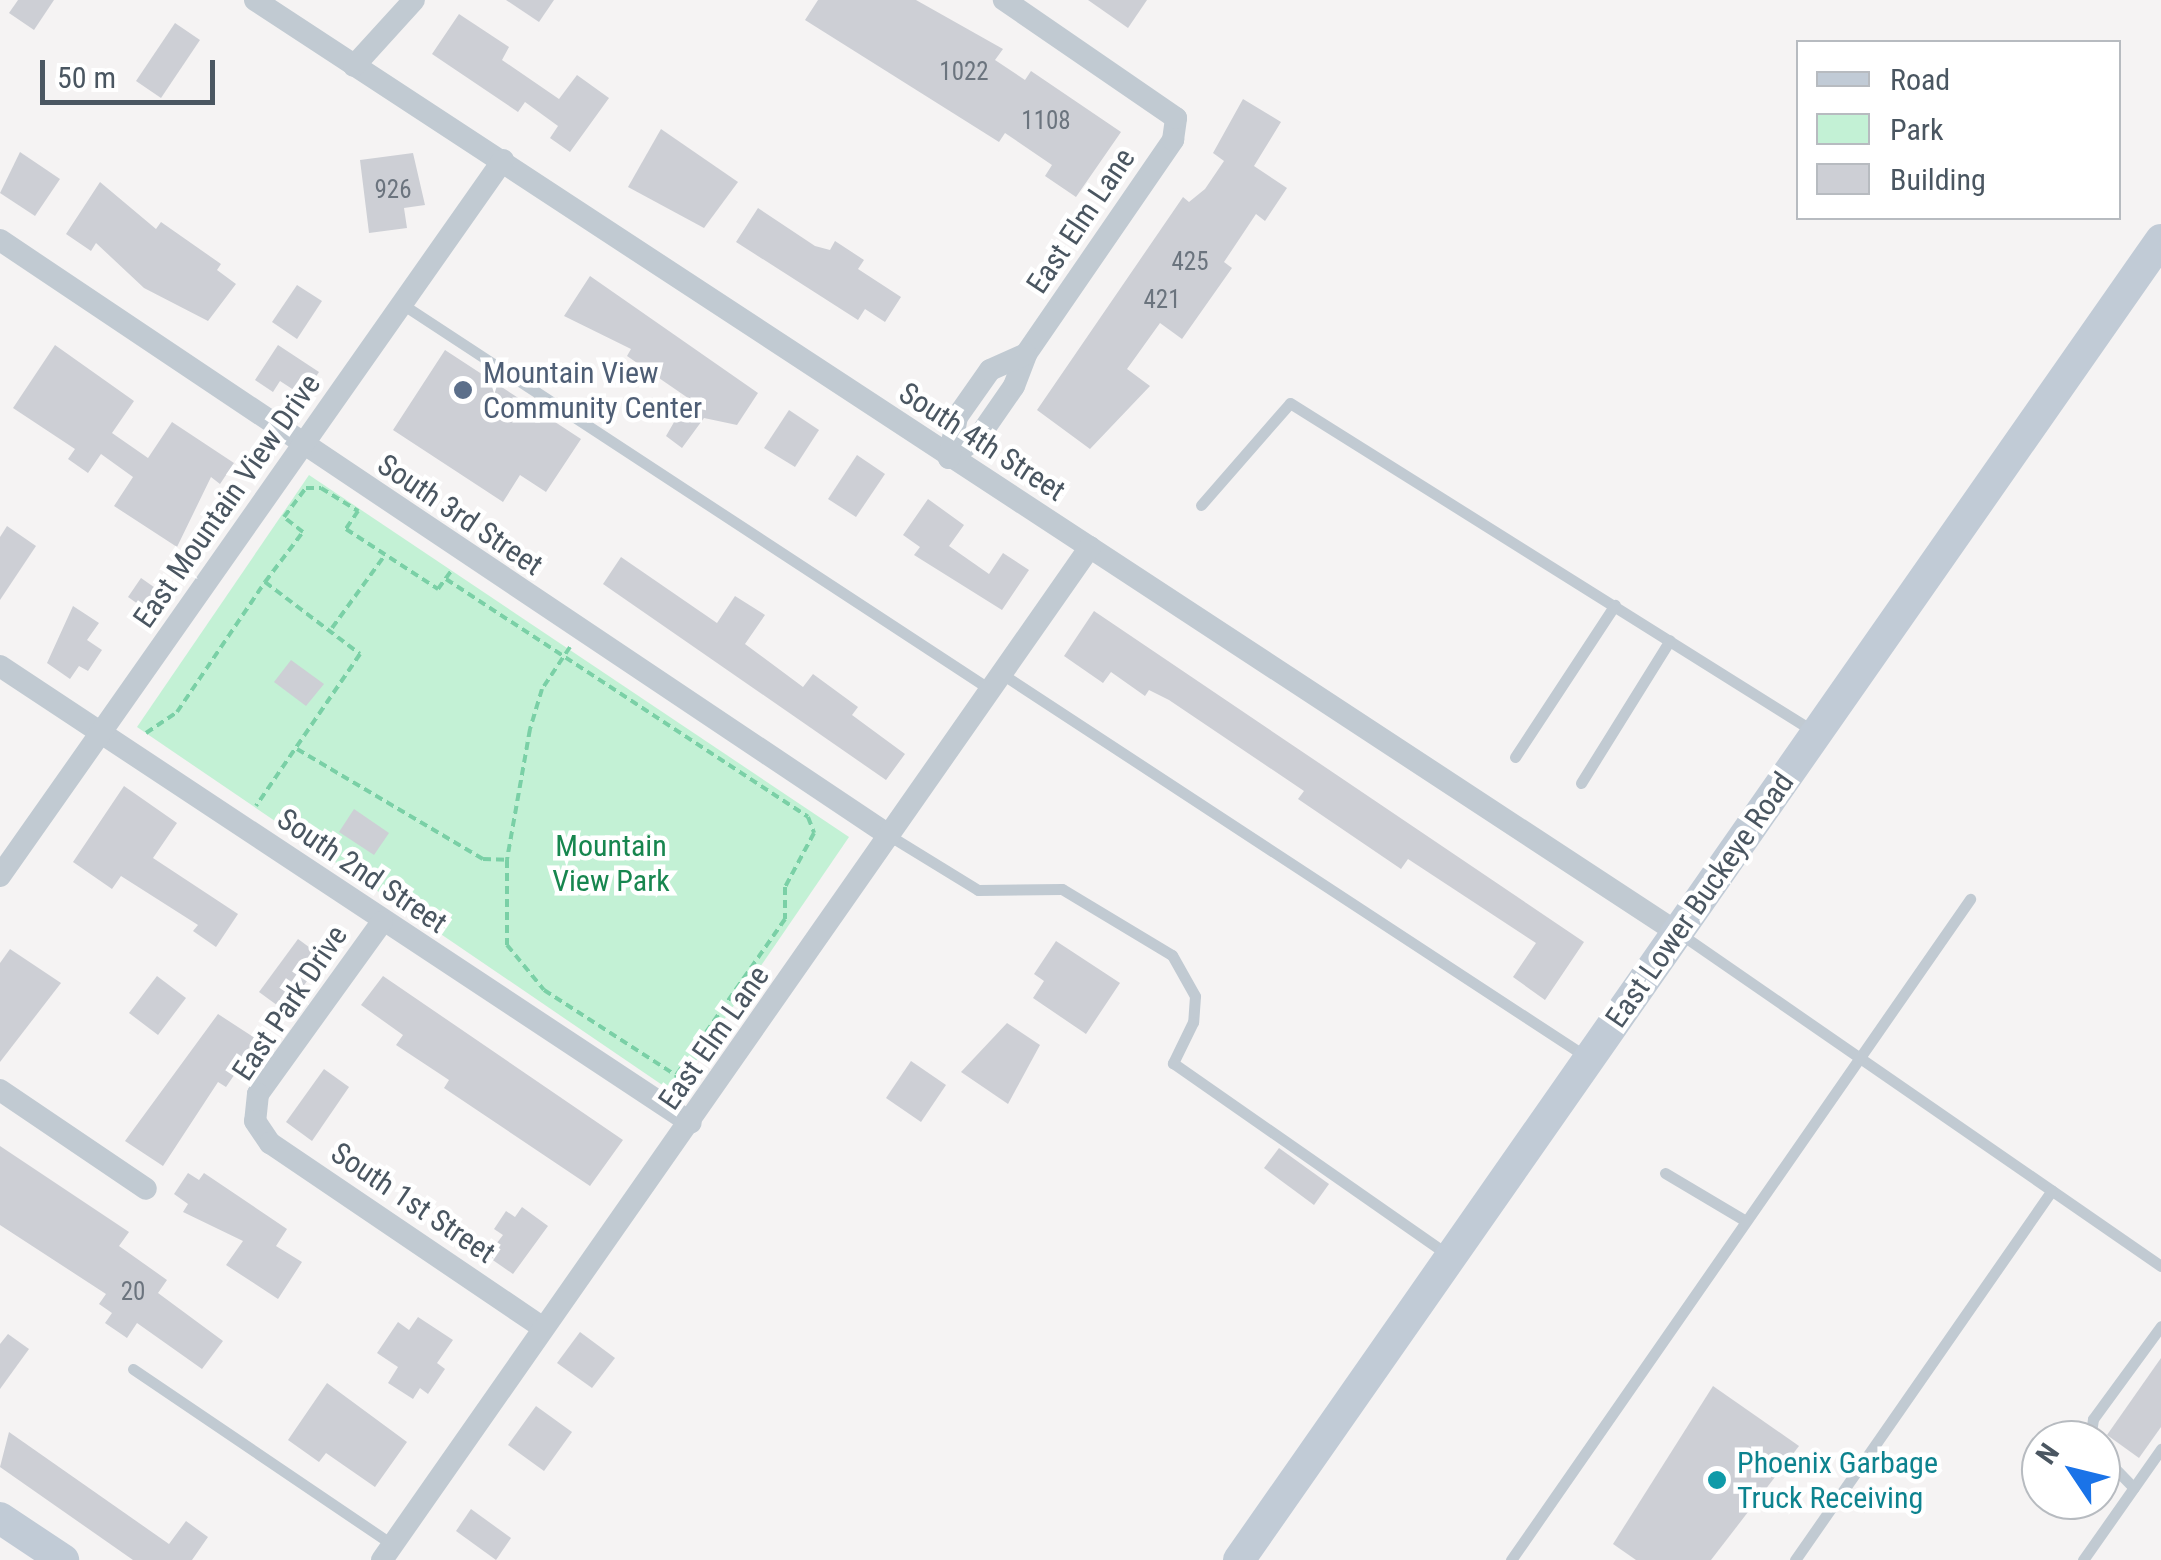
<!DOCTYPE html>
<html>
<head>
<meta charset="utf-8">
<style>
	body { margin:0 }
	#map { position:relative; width:2161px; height:1560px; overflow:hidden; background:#f5f3f3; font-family:"Roboto Condensed",sans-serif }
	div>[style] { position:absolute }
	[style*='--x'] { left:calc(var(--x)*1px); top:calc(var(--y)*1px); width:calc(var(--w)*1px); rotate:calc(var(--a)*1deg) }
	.green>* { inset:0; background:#c3f1d5 }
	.building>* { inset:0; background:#cdcfd5 }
	.path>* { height:4px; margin-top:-2px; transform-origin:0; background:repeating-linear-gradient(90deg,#7ad0a6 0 8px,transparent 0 13px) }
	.lane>* { height:11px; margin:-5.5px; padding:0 5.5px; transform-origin:5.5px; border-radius:5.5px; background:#c1cad2 }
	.street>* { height:22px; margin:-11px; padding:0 11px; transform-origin:11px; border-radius:11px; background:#c1cad2 }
	.secondary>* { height:32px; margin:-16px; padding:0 16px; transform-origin:16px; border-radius:16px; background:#c1cbd6 }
	.dots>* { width:28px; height:28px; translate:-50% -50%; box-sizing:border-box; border:5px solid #fff; border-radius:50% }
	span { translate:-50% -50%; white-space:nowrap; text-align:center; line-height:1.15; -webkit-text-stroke:9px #fff; paint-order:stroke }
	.number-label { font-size:25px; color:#6b747e }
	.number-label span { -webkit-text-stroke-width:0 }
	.street-label { font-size:30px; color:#4a5661 }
	.service-label { font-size:30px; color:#4e5e75 }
	.left { translate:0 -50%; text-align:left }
	.park-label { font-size:30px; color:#17864f }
	.culture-label { font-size:30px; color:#0d838f }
	.legend { position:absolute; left:1796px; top:40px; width:325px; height:180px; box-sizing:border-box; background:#fff; border:2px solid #b7bbc0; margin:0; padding:12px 18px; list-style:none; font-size:30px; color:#4a5661 }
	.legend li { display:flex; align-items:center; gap:20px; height:50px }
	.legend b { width:50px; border:2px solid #b7bbc0 }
	.north { position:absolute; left:2021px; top:1420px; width:100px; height:100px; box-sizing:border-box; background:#fff; border:2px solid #b7bbc0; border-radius:50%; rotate:305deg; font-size:28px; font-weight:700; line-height:40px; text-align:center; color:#4a5661 }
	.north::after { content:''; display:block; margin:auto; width:35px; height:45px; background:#1a73e8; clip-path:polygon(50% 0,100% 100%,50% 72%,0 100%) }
	.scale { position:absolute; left:40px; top:60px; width:175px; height:45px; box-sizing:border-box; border:5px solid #4a5661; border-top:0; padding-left:12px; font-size:30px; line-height:35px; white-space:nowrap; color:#4a5661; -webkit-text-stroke:8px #fff; paint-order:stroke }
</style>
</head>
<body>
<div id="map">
	<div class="green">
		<div style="clip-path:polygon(309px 475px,849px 837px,674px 1093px,137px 727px)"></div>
	</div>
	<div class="building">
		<div style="clip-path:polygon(18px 0,54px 0,34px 30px,9px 13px)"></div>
		<div style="clip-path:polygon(506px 0,554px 0,539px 22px)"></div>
		<div style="clip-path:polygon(818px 0,916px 0,1003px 49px,995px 60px,1025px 80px,1031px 71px,1121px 132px,1076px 197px,1045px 176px,1052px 165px,1005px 133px,999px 142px,805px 20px)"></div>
		<div style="clip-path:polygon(1088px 0,1147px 0,1128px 28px)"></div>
		<div style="clip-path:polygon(459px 14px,509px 47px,502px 60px,559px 99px,577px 75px,609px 98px,570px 152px,550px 138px,558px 126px,525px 102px,518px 112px,432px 54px)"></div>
		<div style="clip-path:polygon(175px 23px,200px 40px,161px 98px,136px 81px)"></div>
		<div style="clip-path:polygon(1243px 99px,1281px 122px,1254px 166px,1287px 188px,1265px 221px,1256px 214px,1224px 262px,1232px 268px,1182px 339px,1160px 323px,1127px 369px,1150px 386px,1090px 449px,1037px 410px,1183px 197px,1189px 202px,1205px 189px,1224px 161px,1213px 153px)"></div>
		<div style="clip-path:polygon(661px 129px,738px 182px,704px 228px,628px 187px)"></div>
		<div style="clip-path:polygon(20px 152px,60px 179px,35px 216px,0 193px)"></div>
		<div style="clip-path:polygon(413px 153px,425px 205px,404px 208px,407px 228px,369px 233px,360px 160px)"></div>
		<div style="clip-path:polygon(100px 182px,156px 229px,161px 222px,221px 264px,217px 270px,236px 284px,208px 321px,144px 288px,96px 243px,91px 251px,66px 234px)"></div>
		<div style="clip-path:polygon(758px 208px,815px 246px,830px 250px,835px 241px,864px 260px,858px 269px,901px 297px,885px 322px,865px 309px,858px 320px,736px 242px)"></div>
		<div style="clip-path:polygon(590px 276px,758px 393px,737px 425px,704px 418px,682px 448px,666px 436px,688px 398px,627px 356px,631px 349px,564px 316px)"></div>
		<div style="clip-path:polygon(297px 285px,322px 301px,297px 339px,272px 322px)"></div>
		<div style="clip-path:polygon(55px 345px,134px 401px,112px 433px,148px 458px,172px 422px,234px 463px,220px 484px,211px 477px,177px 547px,114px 506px,133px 477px,101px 454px,88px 473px,68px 459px,75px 449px,13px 408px)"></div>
		<div style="clip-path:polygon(278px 345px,319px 372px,303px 396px,280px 381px,273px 392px,255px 380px)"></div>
		<div style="clip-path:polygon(445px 350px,581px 439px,546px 492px,520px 475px,503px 502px,393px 430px)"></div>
		<div style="clip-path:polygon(789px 410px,819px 430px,795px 467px,764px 448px)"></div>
		<div style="clip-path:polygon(857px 455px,885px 474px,856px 517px,828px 499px)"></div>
		<div style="clip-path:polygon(928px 499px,964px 525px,949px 546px,989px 574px,1003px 553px,1029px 570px,1002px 610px,914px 555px,920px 547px,903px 535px)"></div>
		<div style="clip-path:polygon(7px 526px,36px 546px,0 600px,0 537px)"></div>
		<div style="clip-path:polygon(621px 557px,717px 623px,735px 596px,765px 615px,745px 644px,803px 687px,813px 674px,858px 707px,852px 715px,905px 754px,886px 780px,603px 584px)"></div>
		<div style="clip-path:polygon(141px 578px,161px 592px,148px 611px,128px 597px)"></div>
		<div style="clip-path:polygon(73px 606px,99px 623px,87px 640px,102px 650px,88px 671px,79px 666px,70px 679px,47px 663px)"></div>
		<div style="clip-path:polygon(1094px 611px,1584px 942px,1545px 1000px,1513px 977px,1536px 943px,1408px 859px,1401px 869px,1298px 799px,1304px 791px,1169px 700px,1149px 690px,1145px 696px,1111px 672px,1103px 683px,1064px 656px)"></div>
		<div style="clip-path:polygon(291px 660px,324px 684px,306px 706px,274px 682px)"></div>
		<div style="clip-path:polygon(124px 786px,177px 823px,153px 858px,238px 914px,216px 947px,193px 931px,198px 925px,121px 876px,112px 889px,73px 862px)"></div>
		<div style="clip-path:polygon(354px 809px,389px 833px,374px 855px,339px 832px)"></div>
		<div style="clip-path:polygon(298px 939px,324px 958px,285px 1011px,259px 992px)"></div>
		<div style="clip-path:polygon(1056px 941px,1120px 983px,1086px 1034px,1033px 998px,1044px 981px,1034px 974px)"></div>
		<div style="clip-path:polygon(10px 949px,61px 983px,0 1062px,0 963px)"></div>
		<div style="clip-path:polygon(157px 976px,186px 998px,158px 1035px,129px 1013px)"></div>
		<div style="clip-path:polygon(383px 976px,623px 1140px,590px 1186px,444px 1088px,449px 1080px,396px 1045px,403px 1035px,361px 1005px)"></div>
		<div style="clip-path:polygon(218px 1014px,258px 1040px,226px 1087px,218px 1082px,163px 1166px,125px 1141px)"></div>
		<div style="clip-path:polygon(1007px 1023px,1040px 1045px,1008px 1104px,961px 1072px)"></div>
		<div style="clip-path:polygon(911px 1061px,946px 1085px,921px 1122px,886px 1098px)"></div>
		<div style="clip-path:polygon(324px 1069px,349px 1087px,312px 1141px,286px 1122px)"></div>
		<div style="clip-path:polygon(0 1146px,129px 1232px,119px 1246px,167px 1280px,158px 1293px,223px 1341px,202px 1369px,137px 1323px,127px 1338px,105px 1323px,112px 1313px,99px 1304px,106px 1294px,0 1225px)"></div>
		<div style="clip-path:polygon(1279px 1148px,1329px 1184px,1314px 1205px,1264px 1168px)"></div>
		<div style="clip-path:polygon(188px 1173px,199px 1180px,204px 1173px,287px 1229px,276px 1246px,302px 1262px,278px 1299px,226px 1265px,243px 1241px,183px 1212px,188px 1204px,174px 1194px)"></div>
		<div style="clip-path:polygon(522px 1207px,548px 1226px,513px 1274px,487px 1256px,503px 1235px,494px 1229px,506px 1211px,515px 1217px)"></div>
		<div style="clip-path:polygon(418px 1317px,453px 1340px,437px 1363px,445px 1369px,428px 1394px,420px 1388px,413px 1399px,388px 1383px,398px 1367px,377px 1353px,398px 1322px,409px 1330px)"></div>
		<div style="clip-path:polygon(580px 1332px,615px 1358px,592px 1388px,557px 1363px)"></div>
		<div style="clip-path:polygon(8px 1334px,29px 1349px,0 1389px,0 1344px)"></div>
		<div style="clip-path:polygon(2161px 1358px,2161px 1427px,2139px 1458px,2107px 1435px)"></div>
		<div style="clip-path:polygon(327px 1383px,407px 1442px,375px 1487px,326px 1453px,319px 1462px,288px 1440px)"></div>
		<div style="clip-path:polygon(1713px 1386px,1799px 1446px,1711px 1560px,1636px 1560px,1613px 1544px)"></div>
		<div style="clip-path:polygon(536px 1406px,572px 1432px,544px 1471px,508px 1445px)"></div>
		<div style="clip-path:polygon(9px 1432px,169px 1544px,186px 1521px,208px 1537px,192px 1560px,133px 1560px,0 1467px)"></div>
		<div style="clip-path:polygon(471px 1509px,511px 1538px,496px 1560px,456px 1531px)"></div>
	</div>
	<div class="path">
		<div style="--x:446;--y:579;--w:433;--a:33.3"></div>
		<div style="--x:808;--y:817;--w:17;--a:69"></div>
		<div style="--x:814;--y:833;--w:61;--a:118.2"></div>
		<div style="--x:785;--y:887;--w:32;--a:90"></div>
		<div style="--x:785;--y:919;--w:190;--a:124.9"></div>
		<div style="--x:676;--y:1075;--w:10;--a:73"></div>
		<div style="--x:265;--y:582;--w:63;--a:-52.8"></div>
		<div style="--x:303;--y:532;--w:24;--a:-142"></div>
		<div style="--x:284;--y:517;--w:36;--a:-53"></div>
		<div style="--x:306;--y:488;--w:15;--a:0"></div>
		<div style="--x:321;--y:488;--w:44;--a:31.9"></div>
		<div style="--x:358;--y:511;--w:22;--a:124"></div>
		<div style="--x:346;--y:529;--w:110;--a:33.1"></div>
		<div style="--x:438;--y:589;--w:24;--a:-54"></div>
		<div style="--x:332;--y:628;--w:90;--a:-54"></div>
		<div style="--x:570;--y:647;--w:50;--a:123.7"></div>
		<div style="--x:542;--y:689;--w:42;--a:106.7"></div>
		<div style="--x:530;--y:729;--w:133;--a:100"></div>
		<div style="--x:507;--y:860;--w:85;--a:90"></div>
		<div style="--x:507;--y:945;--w:58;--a:50.6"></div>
		<div style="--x:544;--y:990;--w:155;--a:32.9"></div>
		<div style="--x:146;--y:733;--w:37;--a:-34"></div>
		<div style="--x:177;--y:712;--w:157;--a:-55.9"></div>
		<div style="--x:265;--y:582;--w:119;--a:37.2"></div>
		<div style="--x:360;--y:654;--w:184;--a:124.4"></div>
		<div style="--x:297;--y:749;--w:216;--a:30.6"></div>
		<div style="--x:483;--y:859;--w:24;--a:2"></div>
	</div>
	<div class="lane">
		<div style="--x:402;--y:304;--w:704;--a:33.24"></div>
		<div style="--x:1201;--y:505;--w:135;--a:-48.9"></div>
		<div style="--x:1290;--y:403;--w:617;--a:32.09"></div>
		<div style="--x:1002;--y:674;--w:697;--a:33.23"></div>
		<div style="--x:1515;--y:757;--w:182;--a:-56.7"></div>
		<div style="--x:1581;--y:783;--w:168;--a:-58.1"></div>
		<div style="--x:890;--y:836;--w:103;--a:31.5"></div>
		<div style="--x:978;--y:890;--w:84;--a:-0.7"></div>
		<div style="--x:1062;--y:889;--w:128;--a:31"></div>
		<div style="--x:1172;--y:955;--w:47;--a:60.7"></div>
		<div style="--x:1195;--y:996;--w:26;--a:94"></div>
		<div style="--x:1193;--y:1022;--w:46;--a:116"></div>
		<div style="--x:1173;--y:1063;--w:338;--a:34.9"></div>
		<div style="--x:1682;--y:935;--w:582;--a:34.65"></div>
		<div style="--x:1665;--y:1173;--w:92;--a:30.7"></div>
		<div style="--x:133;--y:1369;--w:314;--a:34.1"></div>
		<div style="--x:2090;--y:1440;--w:21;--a:-82"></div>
		<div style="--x:2093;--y:1419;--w:115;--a:-53.8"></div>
		<div style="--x:2101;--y:1454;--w:47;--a:45.9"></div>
		<div style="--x:1511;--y:1560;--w:805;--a:-55.22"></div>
		<div style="--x:1795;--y:1560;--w:450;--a:-55.2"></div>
		<div style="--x:2083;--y:1560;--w:136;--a:-54.9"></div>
	</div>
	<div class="street">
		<div style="--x:255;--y:0;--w:1702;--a:33.25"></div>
		<div style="--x:354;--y:66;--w:89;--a:-47.7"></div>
		<div style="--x:0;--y:240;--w:1071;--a:33.81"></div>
		<div style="--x:949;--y:458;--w:35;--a:-35"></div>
		<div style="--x:978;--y:438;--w:63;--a:-55.3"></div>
		<div style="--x:1014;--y:386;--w:34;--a:-69"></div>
		<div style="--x:1026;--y:354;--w:260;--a:-55.5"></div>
		<div style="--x:1173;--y:140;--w:22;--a:-82"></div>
		<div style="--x:1176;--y:118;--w:209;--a:-145.5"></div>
		<div style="--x:949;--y:458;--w:42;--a:-79"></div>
		<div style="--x:957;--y:417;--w:57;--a:-54.9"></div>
		<div style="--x:990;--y:370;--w:39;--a:-24"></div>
		<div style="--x:0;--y:666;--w:828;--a:33.48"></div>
		<div style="--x:0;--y:876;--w:875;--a:-54.91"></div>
		<div style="--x:382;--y:922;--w:212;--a:125.8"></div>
		<div style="--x:258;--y:1094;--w:27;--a:96"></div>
		<div style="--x:255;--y:1121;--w:27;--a:56"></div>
		<div style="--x:270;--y:1143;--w:330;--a:34.1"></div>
		<div style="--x:0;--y:1090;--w:176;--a:34.1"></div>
		<div style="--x:382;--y:1560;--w:1236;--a:-55.05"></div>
	</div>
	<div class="secondary">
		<div style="--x:0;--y:1518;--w:76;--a:33.7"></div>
		<div style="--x:1239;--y:1560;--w:1610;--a:-55.07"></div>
	</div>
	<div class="dots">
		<div style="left:463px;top:390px;background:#5c6f8a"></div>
		<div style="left:1717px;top:1480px;background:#0f9aa8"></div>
	</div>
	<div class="number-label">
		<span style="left:964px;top:72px">1022</span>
		<span style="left:1046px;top:121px">1108</span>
		<span style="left:393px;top:190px">926</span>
		<span style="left:1190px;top:262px">425</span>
		<span style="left:1162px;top:300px">421</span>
		<span style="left:133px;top:1292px">20</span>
	</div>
	<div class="street-label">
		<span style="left:1081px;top:221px;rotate:-56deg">East Elm Lane</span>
		<span style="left:982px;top:442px;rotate:33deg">South 4th Street</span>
		<span style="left:227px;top:501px;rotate:-55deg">East Mountain View Drive</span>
		<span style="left:460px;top:515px;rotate:34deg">South 3rd Street</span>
		<span style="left:362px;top:871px;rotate:34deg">South 2nd Street</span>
		<span style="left:1700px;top:900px;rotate:-55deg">East Lower Buckeye Road</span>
		<span style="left:290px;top:1003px;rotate:-56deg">East Park Drive</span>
		<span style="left:714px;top:1038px;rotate:-55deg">East Elm Lane</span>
		<span style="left:413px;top:1203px;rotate:34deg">South 1st Street</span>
	</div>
	<div class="service-label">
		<span class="left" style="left:483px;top:390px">Mountain View<br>Community Center</span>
	</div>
	<div class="park-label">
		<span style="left:611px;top:863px">Mountain<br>View Park</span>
	</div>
	<div class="culture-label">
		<span class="left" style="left:1737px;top:1480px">Phoenix Garbage<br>Truck Receiving</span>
	</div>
	<ul class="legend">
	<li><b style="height:12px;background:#c1cbd6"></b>Road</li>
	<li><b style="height:28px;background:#c3f1d5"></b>Park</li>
	<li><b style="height:28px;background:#cdcfd5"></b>Building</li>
	</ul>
	<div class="north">N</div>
	<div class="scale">50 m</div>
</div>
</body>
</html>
